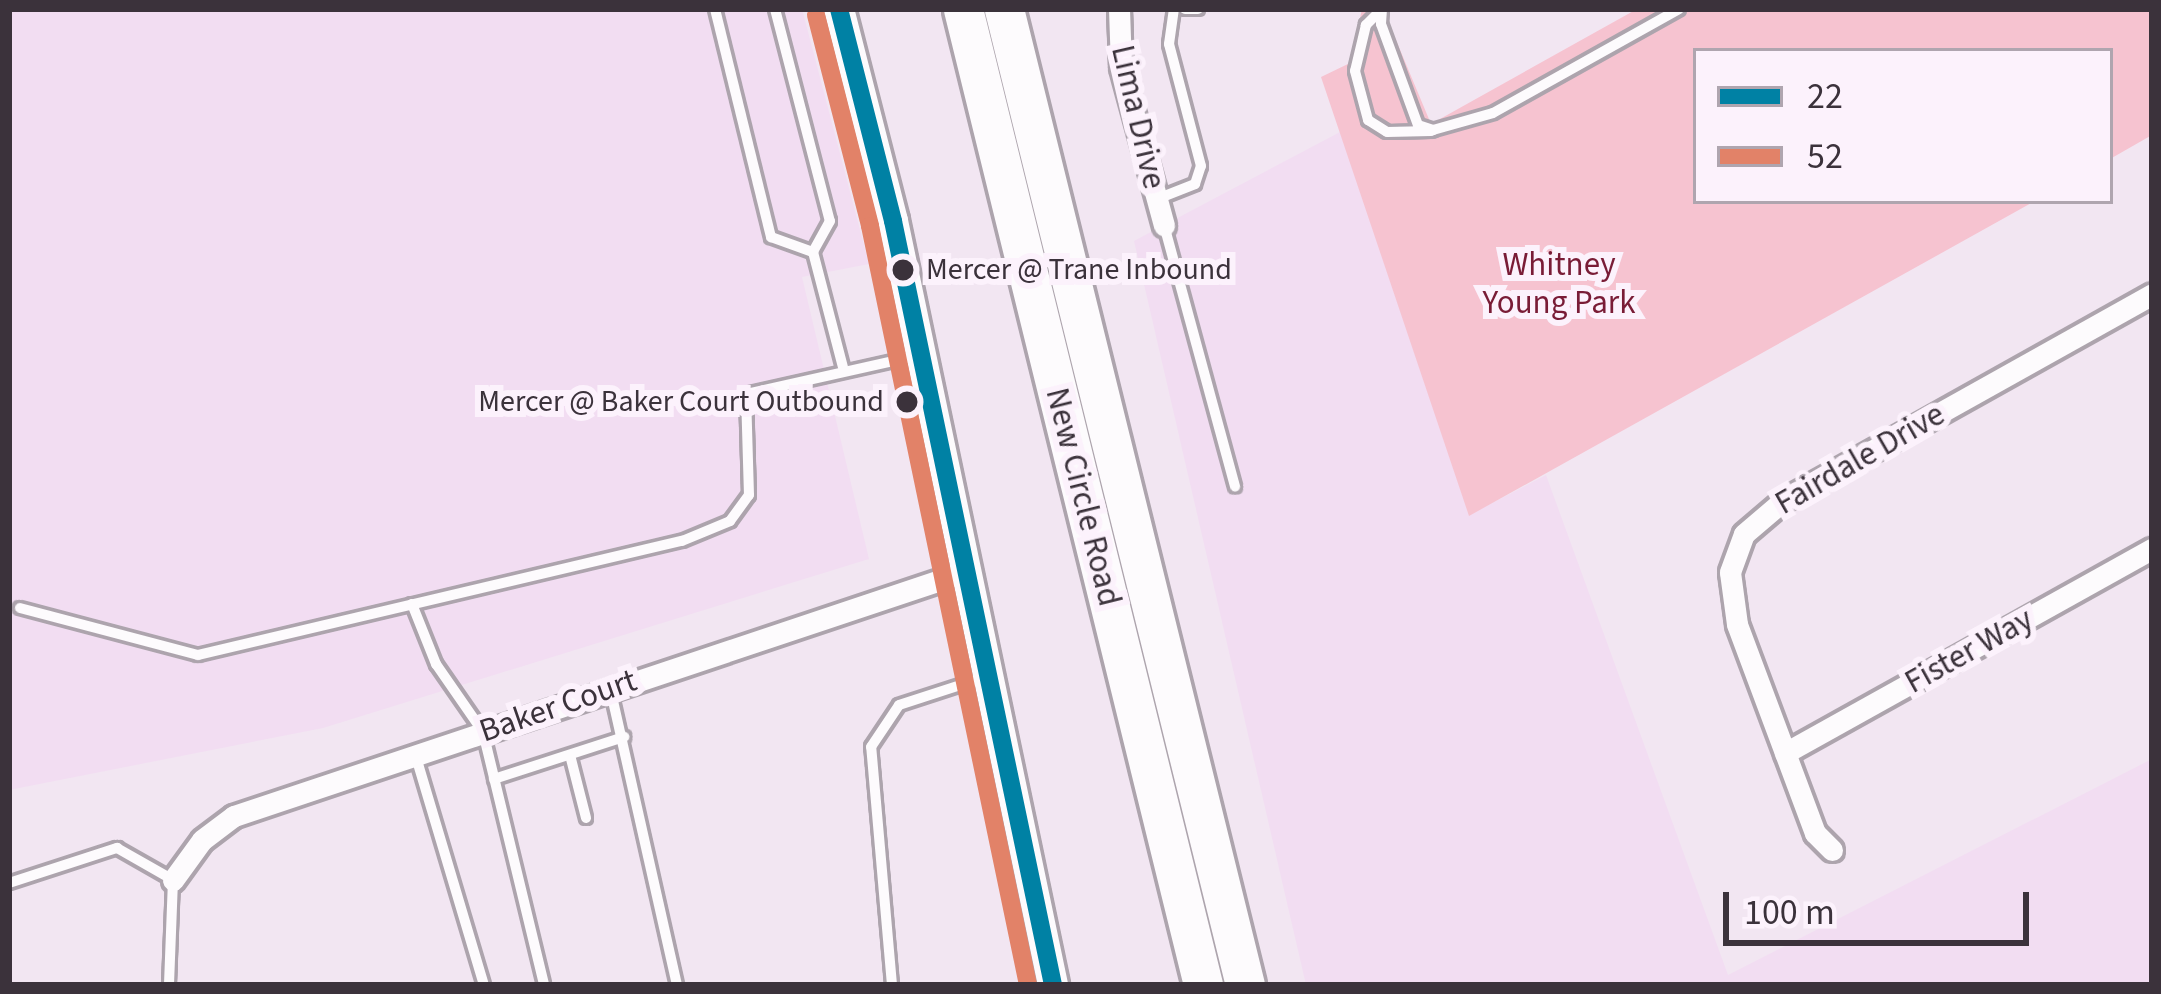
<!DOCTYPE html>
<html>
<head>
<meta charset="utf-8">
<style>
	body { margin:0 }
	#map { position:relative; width:2161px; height:994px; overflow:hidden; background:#f2e6f2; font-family:"Source Sans 3",sans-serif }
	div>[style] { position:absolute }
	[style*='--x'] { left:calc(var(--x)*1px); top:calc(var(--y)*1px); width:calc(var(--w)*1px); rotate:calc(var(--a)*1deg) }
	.built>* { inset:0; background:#f2ddf2 }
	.green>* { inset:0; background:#f6c3d0 }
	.roads { filter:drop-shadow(3px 0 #ada4ad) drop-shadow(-3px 0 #ada4ad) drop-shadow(0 3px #ada4ad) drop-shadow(0 -3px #ada4ad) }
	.lane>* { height:10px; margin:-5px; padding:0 5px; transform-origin:5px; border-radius:5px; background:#fdfbfd }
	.street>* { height:21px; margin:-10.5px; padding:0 10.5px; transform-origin:10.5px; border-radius:10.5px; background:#fdfbfd }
	.secondary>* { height:30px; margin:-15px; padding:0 15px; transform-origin:15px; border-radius:15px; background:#fdfbfd }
	.highway>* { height:39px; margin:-19.5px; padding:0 19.5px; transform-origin:19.5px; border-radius:19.5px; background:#fdfbfd }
	.bus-1>* { height:18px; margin:-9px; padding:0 9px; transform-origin:9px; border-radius:9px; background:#0081a4 }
	.bus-2>* { height:18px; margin:-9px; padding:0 9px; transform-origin:9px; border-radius:9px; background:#e28268 }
	.dots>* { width:33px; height:33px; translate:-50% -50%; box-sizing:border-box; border:6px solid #fcf2fc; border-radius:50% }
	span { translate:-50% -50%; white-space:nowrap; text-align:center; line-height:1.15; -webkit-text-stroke:12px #fcf2fc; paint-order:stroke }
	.bus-label { font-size:30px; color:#3b323b }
	.left { translate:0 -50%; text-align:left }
	.right { translate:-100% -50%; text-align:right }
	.street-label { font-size:33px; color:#3b323b }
	.park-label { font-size:33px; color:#791c36 }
	.frame { position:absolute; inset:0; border:12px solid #3b323b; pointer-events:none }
	.legend { position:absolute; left:1693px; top:48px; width:420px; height:156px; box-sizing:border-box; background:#fcf2fc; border:3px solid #afa5af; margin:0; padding:15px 21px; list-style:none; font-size:36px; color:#3b323b }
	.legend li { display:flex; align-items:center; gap:24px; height:60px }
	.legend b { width:60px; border:3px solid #afa5af }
	.scale { position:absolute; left:1723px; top:892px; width:306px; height:54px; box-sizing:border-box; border:6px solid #3b323b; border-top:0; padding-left:15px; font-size:36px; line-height:42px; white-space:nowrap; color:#3b323b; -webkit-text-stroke:9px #fcf2fc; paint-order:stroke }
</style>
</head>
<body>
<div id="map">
	<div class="built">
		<div style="clip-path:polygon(9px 9px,802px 9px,869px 264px,802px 277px,869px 559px,323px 728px,9px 790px)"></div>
		<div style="clip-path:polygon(1340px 132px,1469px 515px,1546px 475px,1728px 975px,2152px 759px,2152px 985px,1306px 985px,1134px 241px)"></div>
	</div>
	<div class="green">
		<div style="clip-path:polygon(1362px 9px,1383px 9px,1431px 124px,1637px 9px,2152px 9px,2152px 135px,2110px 159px,2110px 51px,1696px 51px,1696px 201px,2035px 201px,1469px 516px,1321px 77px,1350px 63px)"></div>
	</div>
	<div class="roads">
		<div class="lane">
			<div style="--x:715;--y:9;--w:235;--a:76.2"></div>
			<div style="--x:771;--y:237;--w:45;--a:19.7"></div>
			<div style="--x:813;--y:252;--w:119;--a:75.4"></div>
			<div style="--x:775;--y:9;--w:219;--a:75.5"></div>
			<div style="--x:830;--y:221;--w:35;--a:119"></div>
			<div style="--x:1185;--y:9;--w:13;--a:0"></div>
			<div style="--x:1382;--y:9;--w:15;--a:94"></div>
			<div style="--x:1381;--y:24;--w:108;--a:69.9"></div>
			<div style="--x:1418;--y:125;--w:16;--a:18"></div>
			<div style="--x:1433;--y:130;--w:62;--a:-15.8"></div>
			<div style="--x:1493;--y:113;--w:213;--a:-29.2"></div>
			<div style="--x:1382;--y:9;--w:23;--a:135"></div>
			<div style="--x:1366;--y:25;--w:47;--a:103.4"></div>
			<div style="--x:1355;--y:71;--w:51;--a:75.1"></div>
			<div style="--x:1368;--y:120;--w:22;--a:32"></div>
			<div style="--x:1387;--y:132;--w:44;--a:-1.3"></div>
			<div style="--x:1157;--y:199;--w:41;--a:-21.5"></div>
			<div style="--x:1195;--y:184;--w:19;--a:-72"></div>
			<div style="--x:1201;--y:166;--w:126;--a:-104.7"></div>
			<div style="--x:1169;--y:44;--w:35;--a:-82"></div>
			<div style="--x:1164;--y:225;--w:271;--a:74.8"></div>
			<div style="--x:412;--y:604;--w:65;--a:68.2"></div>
			<div style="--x:436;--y:664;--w:83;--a:55.3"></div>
			<div style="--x:483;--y:732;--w:260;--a:76.4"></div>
			<div style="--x:20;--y:608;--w:184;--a:14.8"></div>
			<div style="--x:198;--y:655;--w:497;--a:-13.3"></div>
			<div style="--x:682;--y:541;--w:52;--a:-22.6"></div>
			<div style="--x:730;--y:521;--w:32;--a:-54"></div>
			<div style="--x:749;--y:495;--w:101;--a:-91.7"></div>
			<div style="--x:746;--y:394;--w:174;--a:-12.6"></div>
			<div style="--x:611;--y:692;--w:300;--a:77.3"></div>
			<div style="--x:570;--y:755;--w:65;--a:75.7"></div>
			<div style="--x:416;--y:757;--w:238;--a:73.4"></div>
			<div style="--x:494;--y:779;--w:137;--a:-17.9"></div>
			<div style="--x:9;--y:883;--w:114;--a:-18"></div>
			<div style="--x:117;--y:848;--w:64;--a:29.7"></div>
			<div style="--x:173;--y:880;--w:105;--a:92.2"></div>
			<div style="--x:892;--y:985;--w:239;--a:-95"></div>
			<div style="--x:871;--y:747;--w:50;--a:-56.3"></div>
			<div style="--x:899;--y:705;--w:90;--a:-18"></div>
		</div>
		<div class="street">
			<div style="--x:1119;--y:9;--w:58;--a:88"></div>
			<div style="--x:1121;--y:67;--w:164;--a:74.8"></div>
			<div style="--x:1785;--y:753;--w:420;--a:-29.1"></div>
			<div style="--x:1832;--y:850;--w:24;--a:-135"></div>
			<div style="--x:1815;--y:833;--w:223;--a:-110.5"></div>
			<div style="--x:1737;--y:624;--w:52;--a:-97.7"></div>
			<div style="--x:1730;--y:572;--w:40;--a:-69.8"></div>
			<div style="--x:1744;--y:534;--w:52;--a:-40.4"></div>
			<div style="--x:1784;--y:500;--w:422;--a:-29.2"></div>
			<div style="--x:173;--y:880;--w:49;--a:-54.1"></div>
			<div style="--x:202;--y:840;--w:40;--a:-37"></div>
			<div style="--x:234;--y:816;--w:773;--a:-18.48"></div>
		</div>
		<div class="secondary">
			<div style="--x:839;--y:9;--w:219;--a:75.7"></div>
			<div style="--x:893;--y:221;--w:781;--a:78.17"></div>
		</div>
		<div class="highway">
			<div style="--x:963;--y:9;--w:1005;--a:76.18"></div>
			<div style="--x:1004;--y:9;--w:1005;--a:76.13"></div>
		</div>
	</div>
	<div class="bus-1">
		<div style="--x:839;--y:9;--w:219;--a:75.7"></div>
		<div style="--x:893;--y:221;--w:781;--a:78.17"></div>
	</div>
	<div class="bus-2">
		<div style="--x:816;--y:15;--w:218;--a:75.6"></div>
		<div style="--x:870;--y:226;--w:775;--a:78.24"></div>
	</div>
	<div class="dots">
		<div style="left:903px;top:270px;background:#3b323b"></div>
		<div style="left:907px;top:402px;background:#3b323b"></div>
	</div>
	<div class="bus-label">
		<span class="left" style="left:926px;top:270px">Mercer @ Trane Inbound</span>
		<span class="right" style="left:884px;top:402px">Mercer @ Baker Court Outbound</span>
	</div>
	<div class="street-label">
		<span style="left:1138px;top:117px;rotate:77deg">Lima Drive</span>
		<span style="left:1860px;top:459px;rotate:-30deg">Fairdale Drive</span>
		<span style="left:1083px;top:497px;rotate:76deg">New Circle Road</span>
		<span style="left:1969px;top:651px;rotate:-29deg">Fister Way</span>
		<span style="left:558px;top:706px;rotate:-19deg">Baker Court</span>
	</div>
	<div class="park-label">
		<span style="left:1559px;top:284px">Whitney<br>Young Park</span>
	</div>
	<div class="frame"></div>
	<ul class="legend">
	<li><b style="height:15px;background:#0081a4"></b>22</li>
	<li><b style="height:15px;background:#e28268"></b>52</li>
	</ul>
	<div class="scale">100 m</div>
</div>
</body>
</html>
